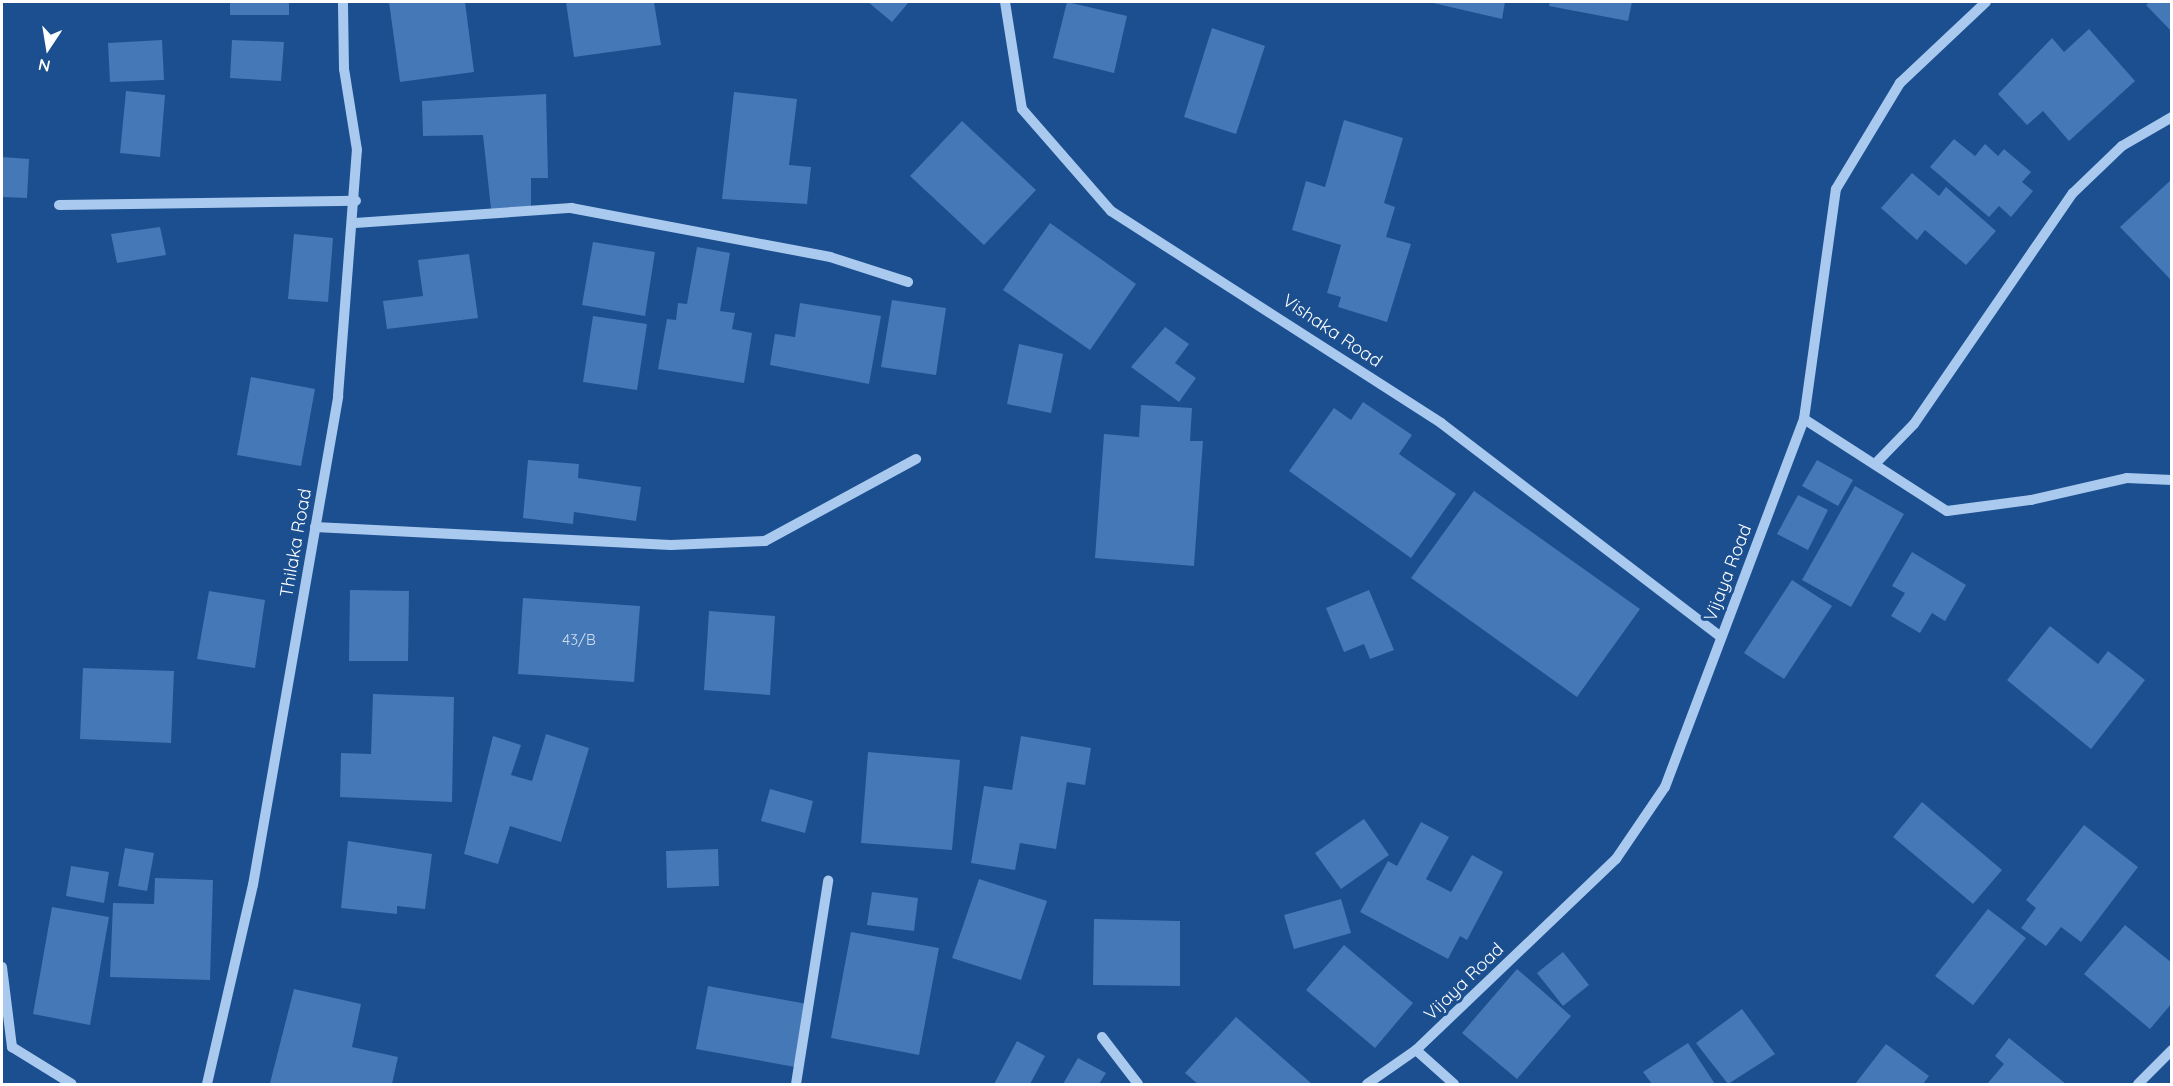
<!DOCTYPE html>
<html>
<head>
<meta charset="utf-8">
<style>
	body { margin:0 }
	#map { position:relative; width:2173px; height:1086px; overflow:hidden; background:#1b4f8f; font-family:Quicksand,sans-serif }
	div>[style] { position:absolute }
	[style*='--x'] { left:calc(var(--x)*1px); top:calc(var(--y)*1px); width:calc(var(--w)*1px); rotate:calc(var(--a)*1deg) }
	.building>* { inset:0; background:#4478b7 }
	.minor>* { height:10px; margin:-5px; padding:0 5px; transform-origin:5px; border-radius:5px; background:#a9c9ee }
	span { translate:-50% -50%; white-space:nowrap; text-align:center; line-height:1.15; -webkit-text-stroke:6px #1b4f8f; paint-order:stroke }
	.number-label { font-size:15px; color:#d0dded }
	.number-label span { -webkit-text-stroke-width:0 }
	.street-label { font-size:18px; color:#fff }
	.frame { position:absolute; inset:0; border:3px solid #fff; pointer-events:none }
	.north { position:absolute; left:18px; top:18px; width:60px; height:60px; -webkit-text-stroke:4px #1b4f8f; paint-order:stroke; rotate:192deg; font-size:16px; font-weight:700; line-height:24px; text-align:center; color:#fff }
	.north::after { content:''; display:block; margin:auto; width:21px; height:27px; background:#fff; clip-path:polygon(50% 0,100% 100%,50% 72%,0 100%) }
</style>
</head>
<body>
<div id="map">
	<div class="building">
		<div style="clip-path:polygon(230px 2px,289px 2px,289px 15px,230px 15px)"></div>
		<div style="clip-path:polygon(389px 2px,465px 2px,474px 72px,400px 82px)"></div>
		<div style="clip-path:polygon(566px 2px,654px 2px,661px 45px,574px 57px)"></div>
		<div style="clip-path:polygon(868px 2px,909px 2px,892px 22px)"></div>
		<div style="clip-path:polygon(1067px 2px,1127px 16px,1114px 73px,1053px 58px)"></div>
		<div style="clip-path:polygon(1429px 2px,1505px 2px,1502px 19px)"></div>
		<div style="clip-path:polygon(1550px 2px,1632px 2px,1628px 21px,1549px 6px)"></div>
		<div style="clip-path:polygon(2150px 2px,2172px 2px,2172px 32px,2146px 5px)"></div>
		<div style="clip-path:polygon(1212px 28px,1265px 46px,1236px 134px,1184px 117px)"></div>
		<div style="clip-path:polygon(2089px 29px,2135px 81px,2069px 141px,2043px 111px,2027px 125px,1998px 94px,2052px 38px,2064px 52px)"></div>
		<div style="clip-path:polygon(162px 40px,164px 80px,110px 82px,108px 43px)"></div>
		<div style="clip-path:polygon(232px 40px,284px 42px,281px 81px,230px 78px)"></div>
		<div style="clip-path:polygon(126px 91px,165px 95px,160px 157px,120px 153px)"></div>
		<div style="clip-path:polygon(734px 92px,797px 99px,789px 165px,811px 167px,807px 204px,722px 199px)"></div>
		<div style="clip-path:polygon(546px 94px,548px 178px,531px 178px,531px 208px,491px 209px,483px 135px,423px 136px,422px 101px)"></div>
		<div style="clip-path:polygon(1344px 120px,1403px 138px,1384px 203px,1395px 207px,1386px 237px,1411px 244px,1387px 322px,1338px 307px,1341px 297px,1327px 293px,1341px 245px,1292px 230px,1306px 181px,1325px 187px)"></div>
		<div style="clip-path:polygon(962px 121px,1036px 190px,984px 245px,910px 176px)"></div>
		<div style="clip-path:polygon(1954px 139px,1975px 156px,1985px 144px,1998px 156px,2004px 149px,2031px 172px,2022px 182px,2033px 191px,2011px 217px,1999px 206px,1989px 217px,1930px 167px)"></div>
		<div style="clip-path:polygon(2px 157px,29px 159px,27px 198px,2px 197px)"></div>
		<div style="clip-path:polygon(1912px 173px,1939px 196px,1946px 187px,1996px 231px,1966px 265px,1925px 230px,1917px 240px,1881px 208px)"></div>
		<div style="clip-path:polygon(2172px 179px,2172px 281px,2120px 227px)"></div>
		<div style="clip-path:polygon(1050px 223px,1136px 284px,1090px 350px,1003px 290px)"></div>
		<div style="clip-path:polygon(160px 227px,166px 255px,117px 263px,111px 234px)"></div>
		<div style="clip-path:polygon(294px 234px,333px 238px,328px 302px,288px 299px)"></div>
		<div style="clip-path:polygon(593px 242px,655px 252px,645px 316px,582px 305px)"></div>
		<div style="clip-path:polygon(697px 247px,730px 253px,720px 311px,735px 313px,732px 329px,752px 333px,744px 383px,658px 369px,667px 319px,676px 320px,678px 303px,687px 304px)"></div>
		<div style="clip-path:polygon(469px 254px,478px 318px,387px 329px,383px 301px,423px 296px,418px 260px)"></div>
		<div style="clip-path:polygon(892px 300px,946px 308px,936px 375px,881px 367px)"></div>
		<div style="clip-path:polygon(800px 303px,881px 316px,869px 384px,770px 365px,775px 334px,795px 337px)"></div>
		<div style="clip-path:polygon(593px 316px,647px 324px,637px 390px,583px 382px)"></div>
		<div style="clip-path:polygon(1165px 327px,1189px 344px,1175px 363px,1196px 378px,1179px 402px,1131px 367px)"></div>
		<div style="clip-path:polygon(1019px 344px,1063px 354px,1051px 413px,1007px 404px)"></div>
		<div style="clip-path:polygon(251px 377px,315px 389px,301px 466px,237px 455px)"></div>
		<div style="clip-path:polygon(1363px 402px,1412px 435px,1399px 454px,1456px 494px,1411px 558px,1289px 471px,1334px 408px,1351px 420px)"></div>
		<div style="clip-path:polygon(1141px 405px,1192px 408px,1190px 441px,1203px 441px,1194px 566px,1095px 558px,1104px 434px,1139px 437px)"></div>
		<div style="clip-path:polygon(528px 460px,579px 464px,578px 478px,641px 487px,636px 521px,574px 512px,573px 524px,523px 518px)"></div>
		<div style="clip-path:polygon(1817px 460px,1853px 480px,1838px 506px,1802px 486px)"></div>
		<div style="clip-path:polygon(1855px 486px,1904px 514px,1851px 607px,1802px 580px)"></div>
		<div style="clip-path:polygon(1474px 491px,1640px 609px,1577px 697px,1411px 578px)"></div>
		<div style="clip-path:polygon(1798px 495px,1828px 510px,1808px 550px,1777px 534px)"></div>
		<div style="clip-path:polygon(1912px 552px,1966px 585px,1945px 621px,1932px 613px,1920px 633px,1891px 616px,1905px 593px,1892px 586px)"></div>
		<div style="clip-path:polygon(1792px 580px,1832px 606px,1784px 679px,1744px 653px)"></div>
		<div style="clip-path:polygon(350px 590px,409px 591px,408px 661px,349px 661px)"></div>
		<div style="clip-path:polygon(1369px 590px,1394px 650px,1370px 659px,1364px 644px,1344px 652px,1326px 608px)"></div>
		<div style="clip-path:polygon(209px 591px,265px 600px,255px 668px,197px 659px)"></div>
		<div style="clip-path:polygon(523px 598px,640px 606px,634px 682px,518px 674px)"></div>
		<div style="clip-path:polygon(709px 611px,775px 616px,770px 695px,704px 690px)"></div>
		<div style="clip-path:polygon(2050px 626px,2098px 664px,2108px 651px,2145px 680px,2091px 749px,2007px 680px)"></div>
		<div style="clip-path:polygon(83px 668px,174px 671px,171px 743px,80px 739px)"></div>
		<div style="clip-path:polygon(373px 694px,454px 697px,452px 802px,340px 797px,341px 753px,371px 754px)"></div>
		<div style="clip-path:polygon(546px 734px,589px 748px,561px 842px,510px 826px,498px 864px,464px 854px,493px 736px,521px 745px,511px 775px,532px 781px)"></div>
		<div style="clip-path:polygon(1021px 736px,1091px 748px,1085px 785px,1067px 782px,1056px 849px,1020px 843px,1015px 870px,971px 863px,984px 786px,1012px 790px)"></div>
		<div style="clip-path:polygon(868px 752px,960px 760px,952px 850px,861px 843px)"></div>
		<div style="clip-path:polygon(770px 789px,813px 801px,805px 833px,761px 821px)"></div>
		<div style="clip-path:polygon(1922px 802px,2002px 870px,1973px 904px,1893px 837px)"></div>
		<div style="clip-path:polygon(1364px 819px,1389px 855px,1341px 889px,1315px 853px)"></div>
		<div style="clip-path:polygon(1421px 822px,1449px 837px,1426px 879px,1451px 892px,1472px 855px,1503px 872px,1467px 940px,1460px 936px,1448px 959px,1360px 912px,1388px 861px,1397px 866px)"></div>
		<div style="clip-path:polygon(2084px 825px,2138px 867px,2081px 942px,2061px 927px,2046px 946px,2021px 928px,2036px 908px,2026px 900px)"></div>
		<div style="clip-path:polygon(348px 841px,432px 854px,425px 909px,397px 906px,397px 914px,341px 908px)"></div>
		<div style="clip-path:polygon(125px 848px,154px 853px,147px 891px,118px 886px)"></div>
		<div style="clip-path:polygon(718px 849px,719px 886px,667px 888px,666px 851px)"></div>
		<div style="clip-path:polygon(71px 866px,109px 872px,104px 903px,66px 896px)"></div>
		<div style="clip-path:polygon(155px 878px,213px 880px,210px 980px,110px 977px,113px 903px,154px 904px)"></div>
		<div style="clip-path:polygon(979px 879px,1047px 901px,1021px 980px,952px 958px)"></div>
		<div style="clip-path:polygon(872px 892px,918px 898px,914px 931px,867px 925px)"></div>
		<div style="clip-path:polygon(1341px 899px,1351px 933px,1294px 949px,1284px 915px)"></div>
		<div style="clip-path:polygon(52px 907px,109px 917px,90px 1025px,33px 1014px)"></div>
		<div style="clip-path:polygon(1988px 909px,2026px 938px,1973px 1005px,1935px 976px)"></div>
		<div style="clip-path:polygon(1094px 919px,1180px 921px,1180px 986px,1093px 985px)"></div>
		<div style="clip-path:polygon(2125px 925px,2172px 963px,2172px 1003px,2150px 1029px,2084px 974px)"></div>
		<div style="clip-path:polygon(851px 932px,939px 948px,919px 1055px,831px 1038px)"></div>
		<div style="clip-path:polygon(1344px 945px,1413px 1003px,1375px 1048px,1306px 990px)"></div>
		<div style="clip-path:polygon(1563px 952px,1589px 985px,1563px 1006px,1537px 973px)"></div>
		<div style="clip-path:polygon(1517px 969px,1571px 1016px,1517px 1079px,1462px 1033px)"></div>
		<div style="clip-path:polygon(708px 986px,807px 1004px,795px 1067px,696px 1049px)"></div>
		<div style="clip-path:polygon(294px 989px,361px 1004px,352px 1047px,398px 1057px,392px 1084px,270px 1083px)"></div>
		<div style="clip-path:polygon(1742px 1009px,1775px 1054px,1728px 1084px,1696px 1043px)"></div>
		<div style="clip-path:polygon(1236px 1017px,1312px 1084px,1198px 1084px,1185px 1073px)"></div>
		<div style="clip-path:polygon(2009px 1038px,2025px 1051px,2066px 1084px,1987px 1084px,2004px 1064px,1995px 1056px)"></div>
		<div style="clip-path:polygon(1017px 1041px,1045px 1056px,1030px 1084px,994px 1084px)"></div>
		<div style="clip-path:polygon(1688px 1043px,1715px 1084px,1652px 1084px,1643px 1072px)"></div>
		<div style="clip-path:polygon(1886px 1044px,1929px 1076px,1923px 1084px,1855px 1084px)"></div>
		<div style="clip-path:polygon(1078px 1058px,1106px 1073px,1099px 1084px,1063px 1084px)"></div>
	</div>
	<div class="minor">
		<div style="--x:1005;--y:2;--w:108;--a:81"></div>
		<div style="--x:1022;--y:109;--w:135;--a:48.9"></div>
		<div style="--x:1111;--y:211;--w:392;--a:32.7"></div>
		<div style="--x:1441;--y:423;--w:352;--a:37.4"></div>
		<div style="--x:59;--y:205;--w:297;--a:-0.8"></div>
		<div style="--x:355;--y:223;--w:217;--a:-4"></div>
		<div style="--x:571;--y:208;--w:264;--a:10.7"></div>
		<div style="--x:830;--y:257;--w:82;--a:17.8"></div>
		<div style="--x:1804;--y:419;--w:170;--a:32.8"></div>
		<div style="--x:1947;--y:511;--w:85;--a:-7.5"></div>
		<div style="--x:2031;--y:500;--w:98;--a:-12.9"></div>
		<div style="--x:2127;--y:478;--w:45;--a:2.5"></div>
		<div style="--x:1876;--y:463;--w:54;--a:-45.7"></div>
		<div style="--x:1914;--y:424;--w:280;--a:-55.5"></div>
		<div style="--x:2073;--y:193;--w:68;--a:-43.8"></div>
		<div style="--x:2122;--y:146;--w:58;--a:-30.1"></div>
		<div style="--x:315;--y:527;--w:356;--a:2.9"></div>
		<div style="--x:671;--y:545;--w:94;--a:-2.4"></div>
		<div style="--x:765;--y:541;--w:172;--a:-28.5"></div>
		<div style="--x:2;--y:967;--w:81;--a:82.9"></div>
		<div style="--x:12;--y:1047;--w:70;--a:31.7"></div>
		<div style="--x:1102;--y:1037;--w:59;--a:52.5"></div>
		<div style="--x:1416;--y:1050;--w:51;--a:41.8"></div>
		<div style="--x:207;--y:1084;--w:204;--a:-77"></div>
		<div style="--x:253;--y:885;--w:496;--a:-80.1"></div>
		<div style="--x:338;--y:396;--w:247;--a:-85.6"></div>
		<div style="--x:357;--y:150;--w:82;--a:-99.1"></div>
		<div style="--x:344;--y:69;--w:67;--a:-90.9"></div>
		<div style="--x:796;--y:1084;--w:206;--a:-81"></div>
		<div style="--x:1367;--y:1084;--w:60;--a:-34.8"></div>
		<div style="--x:1416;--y:1050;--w:277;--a:-43.7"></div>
		<div style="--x:1616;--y:859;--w:87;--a:-55.8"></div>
		<div style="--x:1665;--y:787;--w:393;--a:-69.3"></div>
		<div style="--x:1804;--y:419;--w:232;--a:-82.1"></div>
		<div style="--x:1836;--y:189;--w:124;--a:-58.9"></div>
		<div style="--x:1900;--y:83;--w:118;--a:-43.3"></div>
		<div style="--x:2138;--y:1084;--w:48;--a:-45"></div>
	</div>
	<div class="number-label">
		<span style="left:579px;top:640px">43/B</span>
	</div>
	<div class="street-label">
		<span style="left:1332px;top:331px;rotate:34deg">Vishaka Road</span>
		<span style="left:296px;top:543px;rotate:-80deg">Thilaka Road</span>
		<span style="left:1728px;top:573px;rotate:-69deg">Vijaya Road</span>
		<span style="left:1464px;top:982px;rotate:-44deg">Vijaya Road</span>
	</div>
	<div class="frame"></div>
	<div class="north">N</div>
</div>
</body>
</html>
